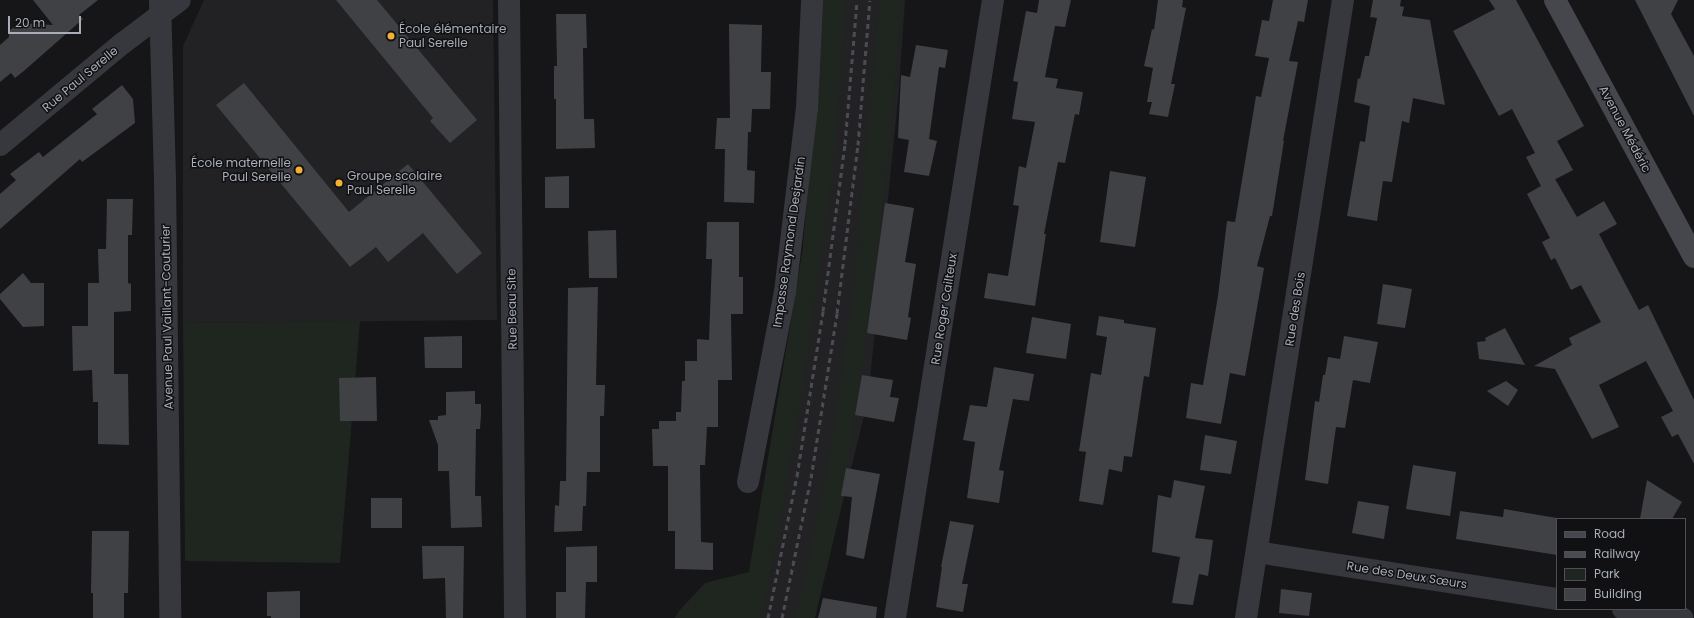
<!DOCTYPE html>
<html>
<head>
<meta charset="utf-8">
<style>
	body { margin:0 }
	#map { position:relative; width:1694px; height:618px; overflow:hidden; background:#161618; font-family:Poppins,sans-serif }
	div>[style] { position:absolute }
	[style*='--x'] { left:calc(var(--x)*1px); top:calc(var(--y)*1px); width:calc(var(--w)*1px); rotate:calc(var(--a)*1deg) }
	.built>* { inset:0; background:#222225 }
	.green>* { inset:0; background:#1e261f }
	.building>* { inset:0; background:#404145 }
	.street>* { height:22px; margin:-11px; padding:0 11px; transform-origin:11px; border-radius:11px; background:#37383d }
	.secondary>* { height:22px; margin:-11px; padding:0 11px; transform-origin:11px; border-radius:11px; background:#45474d }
	.rail>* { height:3px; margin-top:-1.5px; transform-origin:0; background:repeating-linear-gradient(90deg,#4a4c52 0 5px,transparent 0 9px) }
	.dots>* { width:11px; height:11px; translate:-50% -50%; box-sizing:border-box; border:2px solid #111113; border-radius:50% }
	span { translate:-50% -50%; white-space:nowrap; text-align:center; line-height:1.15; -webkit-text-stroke:3px #111113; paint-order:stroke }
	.poi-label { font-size:12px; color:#a8adb8 }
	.left { translate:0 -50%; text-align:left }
	.right { translate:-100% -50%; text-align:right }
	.street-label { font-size:12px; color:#a8adb8 }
	.legend { position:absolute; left:1556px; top:518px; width:130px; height:92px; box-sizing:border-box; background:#111113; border:1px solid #4d4f55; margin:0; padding:5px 7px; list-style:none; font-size:12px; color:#a8adb8 }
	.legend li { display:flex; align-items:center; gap:8px; height:20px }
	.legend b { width:20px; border:1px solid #4d4f55 }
	.scale { position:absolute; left:8px; top:16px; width:73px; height:18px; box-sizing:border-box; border:2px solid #a8adb8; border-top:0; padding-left:5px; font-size:12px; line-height:14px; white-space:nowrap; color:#a8adb8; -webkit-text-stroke:3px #111113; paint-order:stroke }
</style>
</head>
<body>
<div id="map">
	<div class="built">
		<div style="clip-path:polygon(204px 0,493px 0,497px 320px,183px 323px,183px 46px)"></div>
		<div style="clip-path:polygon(823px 0,905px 0,899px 89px,868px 400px,814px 618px,738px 618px,749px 572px,785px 377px,803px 248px)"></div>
	</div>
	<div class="green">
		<div style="clip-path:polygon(822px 0,846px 0,833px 171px,801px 399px,771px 571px,761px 618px,675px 618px,679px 611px,705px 583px,749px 572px,803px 248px,818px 75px)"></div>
		<div style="clip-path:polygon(880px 0,902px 0,885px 191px,860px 382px,841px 508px,815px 618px,796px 618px,810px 557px,830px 453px,851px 309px)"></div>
		<div style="clip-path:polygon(360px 321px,340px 563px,185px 561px,183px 323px)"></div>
	</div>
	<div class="building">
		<div style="clip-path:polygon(33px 0,98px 0,79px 15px,83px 19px,25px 70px,15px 78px,11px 73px,0 82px,0 45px,9px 37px,9px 31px,19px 23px,53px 25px)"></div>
		<div style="clip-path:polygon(336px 0,377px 0,477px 120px,450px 143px,430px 121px,433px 118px)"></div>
		<div style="clip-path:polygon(1039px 0,1071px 0,1065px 27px,1055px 26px,1045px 77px,1058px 79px,1056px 88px,1083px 92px,1079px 115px,1075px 114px,1065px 163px,1058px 162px,1044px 234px,1046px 234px,1035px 306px,984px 298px,988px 273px,1008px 276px,1019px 206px,1013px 205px,1019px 166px,1026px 168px,1035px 122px,1012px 119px,1018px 82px,1013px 81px,1026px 11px,1037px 13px)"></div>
		<div style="clip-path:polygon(1158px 0,1183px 0,1182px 7px,1186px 8px,1171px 84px,1175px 84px,1168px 117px,1149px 114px,1152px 102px,1147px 102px,1153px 68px,1144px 66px,1152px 29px,1154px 30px)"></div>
		<div style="clip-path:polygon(1273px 0,1308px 0,1304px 22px,1298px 21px,1289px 61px,1298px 62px,1283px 141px,1284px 141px,1272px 216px,1270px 216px,1257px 266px,1264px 268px,1245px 376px,1230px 373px,1221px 424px,1186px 418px,1191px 383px,1203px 385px,1218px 296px,1227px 221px,1235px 222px,1256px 96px,1261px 97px,1269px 58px,1255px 56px,1262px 20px,1269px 21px)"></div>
		<div style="clip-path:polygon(1373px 0,1401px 0,1400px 6px,1404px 7px,1402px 16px,1430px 20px,1445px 105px,1413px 98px,1409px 123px,1402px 121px,1392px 182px,1383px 181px,1377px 221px,1347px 216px,1360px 141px,1365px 142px,1370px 106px,1354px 102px,1358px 78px,1360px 79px,1365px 56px,1369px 56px,1377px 18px,1370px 17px)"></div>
		<div style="clip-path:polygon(1489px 0,1516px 0,1584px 126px,1557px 141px,1573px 170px,1552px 181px,1555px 179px,1577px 217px,1604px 201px,1617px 224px,1599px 234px,1639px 310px,1648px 305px,1694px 400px,1694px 464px,1678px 434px,1672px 437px,1661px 417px,1673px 411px,1646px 361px,1599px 385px,1619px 427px,1592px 439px,1555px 369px,1534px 366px,1572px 345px,1569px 338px,1601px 322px,1581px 285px,1571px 290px,1555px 258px,1551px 260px,1542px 242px,1550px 238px,1527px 194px,1541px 186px,1526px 157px,1535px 153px,1512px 109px,1499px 116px,1453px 31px,1495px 9px)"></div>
		<div style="clip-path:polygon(1635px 0,1678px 0,1671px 14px,1694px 56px,1694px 116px)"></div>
		<div style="clip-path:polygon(556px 14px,586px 14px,587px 48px,583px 48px,584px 119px,594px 119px,595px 148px,556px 149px,556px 99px,554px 99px,554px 66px,557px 66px)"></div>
		<div style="clip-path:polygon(729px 24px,762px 25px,761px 72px,771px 72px,770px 109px,752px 109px,751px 132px,748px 132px,747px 170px,755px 171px,754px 203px,724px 202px,725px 149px,715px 149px,717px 118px,730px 118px)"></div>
		<div style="clip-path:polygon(916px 45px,948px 50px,945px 68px,939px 67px,929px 139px,937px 141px,929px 176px,904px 172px,909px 140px,898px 138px,901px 75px,910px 77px)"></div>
		<div style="clip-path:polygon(244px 83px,349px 212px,408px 164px,482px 253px,457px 274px,423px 233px,388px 262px,376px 247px,350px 267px,216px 105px)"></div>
		<div style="clip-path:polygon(122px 85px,133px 99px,135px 123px,82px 162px,80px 159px,0 229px,0 194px,16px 180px,10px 174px,39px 152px,43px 157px,97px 114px,92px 109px)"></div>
		<div style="clip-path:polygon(1110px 171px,1146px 177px,1135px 247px,1100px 242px)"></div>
		<div style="clip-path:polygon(569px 176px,569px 208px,545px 208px,545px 177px)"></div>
		<div style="clip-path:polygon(107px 199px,133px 199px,132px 235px,128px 235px,128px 283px,131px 284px,131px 311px,114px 312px,114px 374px,128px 374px,129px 445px,98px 444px,98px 402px,93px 402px,92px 370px,73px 371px,72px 326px,88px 326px,88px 283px,99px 283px,98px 249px,106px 249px)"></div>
		<div style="clip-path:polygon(885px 203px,914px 208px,905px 262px,916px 264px,908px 317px,911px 318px,907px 340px,867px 333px)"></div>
		<div style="clip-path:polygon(707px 222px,739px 222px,739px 277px,743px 277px,743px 314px,731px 314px,732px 380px,718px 380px,718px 427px,707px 427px,705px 465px,700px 465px,701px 542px,713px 543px,713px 570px,675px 569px,675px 531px,668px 531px,668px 466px,653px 466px,652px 429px,659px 429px,659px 421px,676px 421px,676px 412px,681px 412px,682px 381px,685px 381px,685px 361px,697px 361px,697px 339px,709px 340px,712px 259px,706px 259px)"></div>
		<div style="clip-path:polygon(616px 230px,617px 278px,589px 278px,588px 231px)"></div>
		<div style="clip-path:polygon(23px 273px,31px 283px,44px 283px,44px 326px,23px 327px,0 299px,0 294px)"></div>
		<div style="clip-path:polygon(1383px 284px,1412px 289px,1405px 328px,1377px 324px)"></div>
		<div style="clip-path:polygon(598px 287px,596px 385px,605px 385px,604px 416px,600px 416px,600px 472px,587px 472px,586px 506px,583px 506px,582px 531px,554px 532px,555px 505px,559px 506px,560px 481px,566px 481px,568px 288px)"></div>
		<div style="clip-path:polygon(1099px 316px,1124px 320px,1124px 323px,1156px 328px,1149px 377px,1144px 376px,1132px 457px,1124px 456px,1122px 472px,1109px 469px,1103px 505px,1079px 501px,1086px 452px,1079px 451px,1091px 373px,1101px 375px,1107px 337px,1096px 335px)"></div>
		<div style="clip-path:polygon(1032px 317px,1071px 324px,1066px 359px,1026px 353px)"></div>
		<div style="clip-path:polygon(1505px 328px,1525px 365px,1479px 359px,1477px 342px,1486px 341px,1485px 338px)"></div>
		<div style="clip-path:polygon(462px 336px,462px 368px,425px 368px,424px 337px)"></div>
		<div style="clip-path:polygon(1344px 336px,1378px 342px,1370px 383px,1353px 380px,1345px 428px,1336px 427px,1328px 484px,1305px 480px,1315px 401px,1319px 402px,1323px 375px,1325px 375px,1328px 357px,1340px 359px)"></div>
		<div style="clip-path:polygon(994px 367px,1034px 374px,1029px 401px,1013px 399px,999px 470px,1004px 471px,999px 503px,967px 498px,975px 442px,963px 440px,970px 405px,987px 407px)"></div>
		<div style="clip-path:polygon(862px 375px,893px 380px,890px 397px,899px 398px,894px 422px,855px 415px)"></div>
		<div style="clip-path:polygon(376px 377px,377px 421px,340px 421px,339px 378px)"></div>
		<div style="clip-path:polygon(1506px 381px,1518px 390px,1508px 406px,1487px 391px)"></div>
		<div style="clip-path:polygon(475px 391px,475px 404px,481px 404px,481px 415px,480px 429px,476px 429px,475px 496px,481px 496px,482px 527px,451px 528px,449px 471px,438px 471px,438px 445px,429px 420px,438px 420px,438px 416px,446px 415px,446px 392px)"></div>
		<div style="clip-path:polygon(1205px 435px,1237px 441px,1231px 474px,1200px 470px)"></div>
		<div style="clip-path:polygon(1413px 465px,1456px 472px,1450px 516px,1406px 509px)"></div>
		<div style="clip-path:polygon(846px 468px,880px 474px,864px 559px,846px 555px,852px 497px,841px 496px)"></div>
		<div style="clip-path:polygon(1174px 480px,1205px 486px,1195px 538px,1213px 540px,1208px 576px,1199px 574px,1193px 605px,1172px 603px,1180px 557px,1152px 552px,1158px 495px,1171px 498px)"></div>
		<div style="clip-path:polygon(1647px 480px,1682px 502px,1672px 519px,1640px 519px)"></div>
		<div style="clip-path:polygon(371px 498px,402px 498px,402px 528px,371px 528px)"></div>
		<div style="clip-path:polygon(1358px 501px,1389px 506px,1384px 539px,1352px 533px)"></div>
		<div style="clip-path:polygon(1504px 509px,1557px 518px,1557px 555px,1456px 539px,1460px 511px,1503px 517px)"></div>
		<div style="clip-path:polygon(950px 521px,974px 525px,962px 584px,968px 584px,963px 612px,936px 607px,942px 567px,941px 567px)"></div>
		<div style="clip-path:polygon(92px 531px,129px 531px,128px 593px,124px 593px,124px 618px,93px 618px,93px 593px,91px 593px)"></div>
		<div style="clip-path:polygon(422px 546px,464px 546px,463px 618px,446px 618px,445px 578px,423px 579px)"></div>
		<div style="clip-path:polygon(597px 546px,597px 582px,586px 582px,585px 618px,556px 618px,556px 592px,566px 592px,566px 547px)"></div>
		<div style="clip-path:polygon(1281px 589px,1312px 593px,1309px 616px,1279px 613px)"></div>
		<div style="clip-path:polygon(300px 591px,300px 618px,271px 618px,271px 616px,267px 616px,267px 592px)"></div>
		<div style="clip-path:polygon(823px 598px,877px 607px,876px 618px,818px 618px)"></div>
	</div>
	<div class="street">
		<div style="--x:160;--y:0;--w:181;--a:88.4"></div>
		<div style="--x:165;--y:181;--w:437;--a:89.3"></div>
		<div style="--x:509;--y:0;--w:618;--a:89.44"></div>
		<div style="--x:0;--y:145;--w:160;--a:-39.7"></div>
		<div style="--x:123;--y:43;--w:71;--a:-37"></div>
		<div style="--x:748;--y:482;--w:194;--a:-79"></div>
		<div style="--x:785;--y:292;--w:185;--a:-83.2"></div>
		<div style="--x:807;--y:108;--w:108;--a:-87.3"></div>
		<div style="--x:1257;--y:552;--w:304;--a:8.9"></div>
		<div style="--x:1623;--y:609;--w:60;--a:8.7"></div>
		<div style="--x:895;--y:618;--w:626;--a:-80.99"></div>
		<div style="--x:1246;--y:618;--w:626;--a:-81.08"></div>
	</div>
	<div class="secondary">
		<div style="--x:1555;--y:0;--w:292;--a:61.6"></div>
	</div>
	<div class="rail">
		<div style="--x:768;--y:618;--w:145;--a:-78.5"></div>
		<div style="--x:797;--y:476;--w:167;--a:-81"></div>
		<div style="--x:823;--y:311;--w:168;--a:-82.5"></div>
		<div style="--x:845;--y:144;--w:144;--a:-85.2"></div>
		<div style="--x:782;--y:618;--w:143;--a:-78.3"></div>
		<div style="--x:811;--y:478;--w:167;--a:-81"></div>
		<div style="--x:837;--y:313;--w:169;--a:-82.9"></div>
		<div style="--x:858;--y:145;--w:145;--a:-85.3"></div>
	</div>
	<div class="dots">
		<div style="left:391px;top:36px;background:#f2b134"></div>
		<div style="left:299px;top:170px;background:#f2b134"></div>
		<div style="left:339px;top:183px;background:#f2b134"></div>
	</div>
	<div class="poi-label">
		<span class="left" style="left:399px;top:36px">École élémentaire<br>Paul Serelle</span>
		<span class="right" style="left:291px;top:170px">École maternelle<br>Paul Serelle</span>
		<span class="left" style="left:347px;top:183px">Groupe scolaire<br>Paul Serelle</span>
	</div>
	<div class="street-label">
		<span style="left:80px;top:79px;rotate:-40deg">Rue Paul Serelle</span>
		<span style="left:1625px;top:129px;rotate:62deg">Avenue Médéric</span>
		<span style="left:789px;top:242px;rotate:-82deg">Impasse Raymond Desjardin</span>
		<span style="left:512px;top:309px;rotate:-91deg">Rue Beau Site</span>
		<span style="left:944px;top:309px;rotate:-81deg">Rue Roger Cailteux</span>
		<span style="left:1295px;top:309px;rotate:-81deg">Rue des Bois</span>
		<span style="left:167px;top:317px;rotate:-91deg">Avenue Paul Vaillant-Couturier</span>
		<span style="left:1407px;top:575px;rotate:9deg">Rue des Deux Sœurs</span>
	</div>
	<ul class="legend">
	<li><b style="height:5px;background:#45474d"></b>Road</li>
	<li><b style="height:5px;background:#4a4c52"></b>Railway</li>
	<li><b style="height:11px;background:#1e261f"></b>Park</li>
	<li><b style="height:11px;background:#404145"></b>Building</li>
	</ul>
	<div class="scale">20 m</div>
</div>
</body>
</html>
